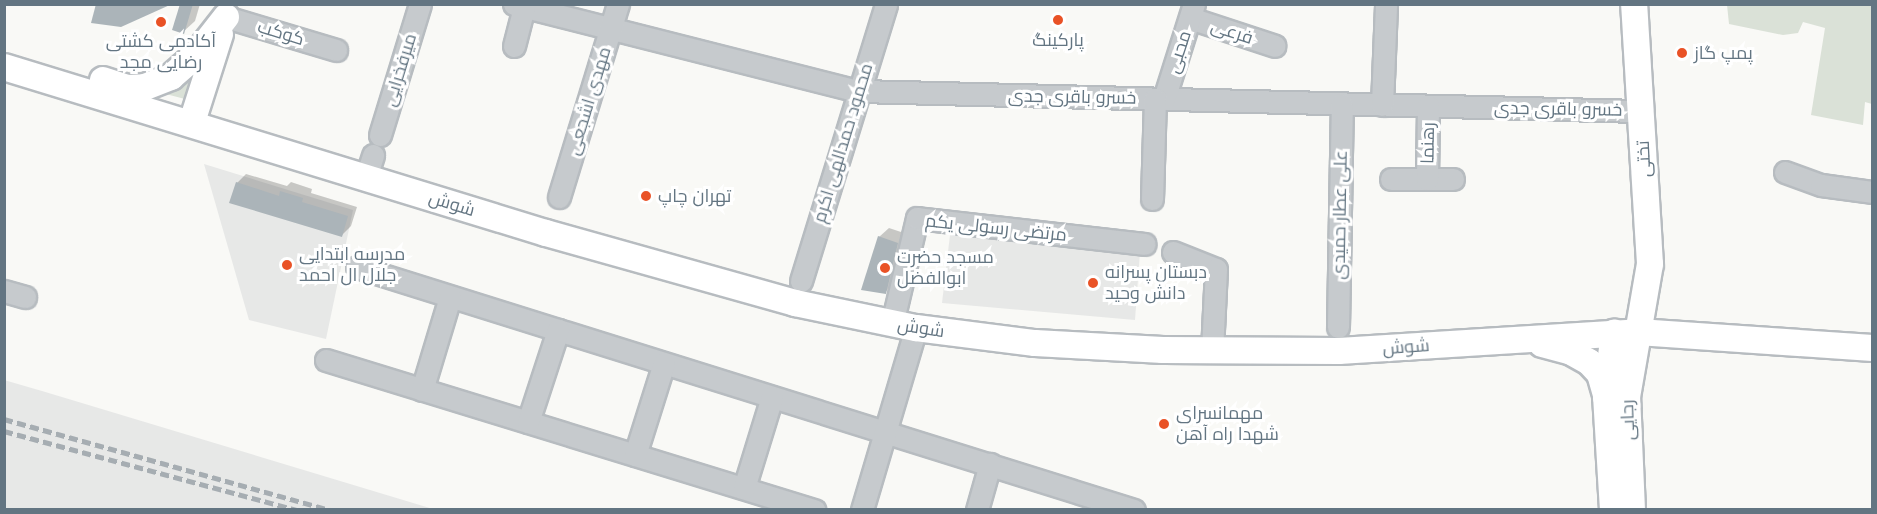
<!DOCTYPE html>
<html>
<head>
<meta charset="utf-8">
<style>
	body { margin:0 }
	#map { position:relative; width:1877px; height:514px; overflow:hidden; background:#f9f9f6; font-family:Quicksand,Cairo,sans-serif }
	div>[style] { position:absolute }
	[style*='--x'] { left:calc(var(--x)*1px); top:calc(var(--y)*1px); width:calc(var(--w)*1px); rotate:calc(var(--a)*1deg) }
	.built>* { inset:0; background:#e7e8e7 }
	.green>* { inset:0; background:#dae1d7 }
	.shadow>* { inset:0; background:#0003 }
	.building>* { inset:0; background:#abb4b9 }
	.roads { filter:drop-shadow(2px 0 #b7bcc0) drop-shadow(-2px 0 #b7bcc0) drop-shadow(0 2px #b7bcc0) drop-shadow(0 -2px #b7bcc0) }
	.minor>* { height:21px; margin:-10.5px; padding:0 10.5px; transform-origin:10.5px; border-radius:10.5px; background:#c6cacd }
	.major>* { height:26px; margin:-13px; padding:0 13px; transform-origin:13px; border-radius:13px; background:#fff }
	.rail>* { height:4.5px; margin-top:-2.25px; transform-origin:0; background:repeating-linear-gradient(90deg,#a6adb2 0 9px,transparent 0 13.5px) }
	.dots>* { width:16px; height:16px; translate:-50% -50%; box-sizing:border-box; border:3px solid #fff; border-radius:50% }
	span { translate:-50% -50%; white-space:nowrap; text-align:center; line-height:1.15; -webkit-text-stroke:6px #fff; paint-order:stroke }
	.street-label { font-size:18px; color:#637582 }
	.poi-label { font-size:18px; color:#637582 }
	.left { translate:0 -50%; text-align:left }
	.frame { position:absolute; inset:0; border:6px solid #637582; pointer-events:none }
</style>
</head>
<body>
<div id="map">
	<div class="built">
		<div style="clip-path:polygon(204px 164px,353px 210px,326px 339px,249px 320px)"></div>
		<div style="clip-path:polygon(950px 235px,1140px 252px,1135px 320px,942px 303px)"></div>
		<div style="clip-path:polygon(4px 380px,42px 391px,433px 509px,5px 509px)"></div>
	</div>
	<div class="green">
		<div style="clip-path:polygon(1727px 5px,1872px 5px,1872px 104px,1865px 102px,1863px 125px,1811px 115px,1825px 28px,1803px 22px,1798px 33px,1783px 35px,1729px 24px)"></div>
		<div style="clip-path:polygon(195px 67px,185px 99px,158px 92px)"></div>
	</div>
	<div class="shadow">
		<div style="clip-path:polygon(182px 4px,200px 4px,195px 21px,183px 32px)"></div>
		<div style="clip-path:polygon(246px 174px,287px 186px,291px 182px,312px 189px,311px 193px,357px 207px,351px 226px,341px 236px,237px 183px)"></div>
		<div style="clip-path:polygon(889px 228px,907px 234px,895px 283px,885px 292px,879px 237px)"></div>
	</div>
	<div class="building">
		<div style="clip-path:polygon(96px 4px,172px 4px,121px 27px,91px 23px)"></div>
		<div style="clip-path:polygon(180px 4px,193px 4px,184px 34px,172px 30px)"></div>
		<div style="clip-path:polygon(236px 182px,279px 196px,280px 191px,303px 198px,302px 202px,348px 216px,342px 237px,229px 203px)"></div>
		<div style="clip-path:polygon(878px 236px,898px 243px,886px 294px,861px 290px)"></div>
	</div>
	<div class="roads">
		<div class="minor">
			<div style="--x:514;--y:4;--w:356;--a:14.2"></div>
			<div style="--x:859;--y:91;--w:782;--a:1.47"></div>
			<div style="--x:226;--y:17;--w:115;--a:16.7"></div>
			<div style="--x:1190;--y:18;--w:89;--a:18.2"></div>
			<div style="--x:514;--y:46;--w:40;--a:-75.6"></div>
			<div style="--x:1164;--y:99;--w:100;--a:-72.5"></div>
			<div style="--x:1382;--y:105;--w:101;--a:-87.7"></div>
			<div style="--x:380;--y:135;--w:137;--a:-73"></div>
			<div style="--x:1785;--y:172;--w:38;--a:20"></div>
			<div style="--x:1821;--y:185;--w:51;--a:7.8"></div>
			<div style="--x:366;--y:177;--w:23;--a:-72"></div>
			<div style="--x:1391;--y:179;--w:62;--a:0"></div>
			<div style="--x:1427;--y:179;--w:73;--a:-89.2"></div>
			<div style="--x:559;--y:197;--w:202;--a:-73"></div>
			<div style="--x:1152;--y:199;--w:100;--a:-88.3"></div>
			<div style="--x:1173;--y:252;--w:46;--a:21.6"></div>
			<div style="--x:1216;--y:269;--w:82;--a:92.8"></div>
			<div style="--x:357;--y:267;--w:814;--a:17.37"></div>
			<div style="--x:801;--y:281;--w:290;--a:-72.9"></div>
			<div style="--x:4;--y:291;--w:22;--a:16"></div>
			<div style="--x:892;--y:324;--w:109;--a:-76.7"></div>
			<div style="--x:917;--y:218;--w:229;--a:6.5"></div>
			<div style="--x:1338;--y:327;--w:223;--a:-89"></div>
			<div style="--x:326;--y:360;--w:511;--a:17.09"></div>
			<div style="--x:422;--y:390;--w:97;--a:-73.2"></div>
			<div style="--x:528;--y:422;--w:97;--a:-71.9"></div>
			<div style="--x:635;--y:455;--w:96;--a:-72.5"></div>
			<div style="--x:744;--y:488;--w:95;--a:-72.9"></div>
			<div style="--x:862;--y:510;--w:190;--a:-73.5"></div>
			<div style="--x:977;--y:510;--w:48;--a:-74.2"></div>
		</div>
		<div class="major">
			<div style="--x:4;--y:67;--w:567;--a:17.03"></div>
			<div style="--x:546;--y:233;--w:259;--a:15.7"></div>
			<div style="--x:795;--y:303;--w:124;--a:11.7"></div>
			<div style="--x:916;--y:328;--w:120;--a:7.2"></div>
			<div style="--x:1035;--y:343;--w:128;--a:3.1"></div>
			<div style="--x:1163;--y:350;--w:176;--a:0.3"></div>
			<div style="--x:1339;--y:351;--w:300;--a:-3.6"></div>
			<div style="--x:1638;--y:332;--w:235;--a:3.9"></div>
			<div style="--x:103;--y:80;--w:26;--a:18"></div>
			<div style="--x:128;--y:88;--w:17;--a:-3"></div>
			<div style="--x:145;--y:87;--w:28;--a:-21"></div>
			<div style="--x:171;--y:77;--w:35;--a:-41"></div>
			<div style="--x:197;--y:54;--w:47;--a:-51.9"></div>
			<div style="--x:192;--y:122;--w:92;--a:-72.3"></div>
			<div style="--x:1542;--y:344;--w:30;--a:15"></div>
			<div style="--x:1571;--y:352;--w:21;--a:29"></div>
			<div style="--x:1589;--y:362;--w:16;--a:47"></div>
			<div style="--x:1600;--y:374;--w:22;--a:74"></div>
			<div style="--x:1613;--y:510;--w:113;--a:-93.5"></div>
			<div style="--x:1606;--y:397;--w:65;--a:-83"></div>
			<div style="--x:1632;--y:510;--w:113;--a:-92.5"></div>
			<div style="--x:1627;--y:397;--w:135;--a:-80.2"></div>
			<div style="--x:1650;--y:264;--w:260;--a:-93.5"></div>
		</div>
	</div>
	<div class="rail">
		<div style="--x:4;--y:419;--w:339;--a:15.6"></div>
		<div style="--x:4;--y:431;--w:303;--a:15.1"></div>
	</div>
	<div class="dots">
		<div style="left:1058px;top:20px;background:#e95226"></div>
		<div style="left:161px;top:22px;background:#e95226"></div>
		<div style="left:1682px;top:53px;background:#e95226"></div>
		<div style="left:646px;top:196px;background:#e95226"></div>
		<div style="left:287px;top:265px;background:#e95226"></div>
		<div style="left:885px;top:268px;background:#e95226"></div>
		<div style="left:1093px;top:283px;background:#e95226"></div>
		<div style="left:1164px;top:424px;background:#e95226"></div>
	</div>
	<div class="street-label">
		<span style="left:1232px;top:32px;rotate:18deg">فرعی</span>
		<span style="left:281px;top:33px;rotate:17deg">کوکب</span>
		<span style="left:1179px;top:52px;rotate:-72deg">محبی</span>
		<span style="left:400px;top:70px;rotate:-73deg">میرفخرایی</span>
		<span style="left:1072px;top:97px;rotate:1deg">خسرو باقری جدی</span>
		<span style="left:589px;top:101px;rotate:-73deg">مهدی اشجعی</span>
		<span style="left:1558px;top:109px;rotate:1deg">خسرو باقری جدی</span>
		<span style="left:843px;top:143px;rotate:-73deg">محمود حمدالهی اکرم</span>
		<span style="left:1428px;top:143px;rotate:-89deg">رهنما</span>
		<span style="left:1644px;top:159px;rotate:-93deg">تختی</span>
		<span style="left:452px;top:204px;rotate:17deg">شوش</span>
		<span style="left:1340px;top:215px;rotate:-89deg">علی عطار حمیدی</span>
		<span style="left:996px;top:228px;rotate:6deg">مرتضی رسولی یکم</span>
		<span style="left:921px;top:328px;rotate:9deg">شوش</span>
		<span style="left:1406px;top:347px;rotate:-4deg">شوش</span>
		<span style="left:1628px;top:420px;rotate:-92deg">رجایی</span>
	</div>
	<div class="poi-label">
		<span style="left:1058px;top:40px">پارکینگ</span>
		<span style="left:161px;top:52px">آکادمی کشتی<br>رضایی مجد</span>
		<span class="left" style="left:1694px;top:53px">پمپ گاز</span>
		<span class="left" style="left:658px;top:196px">تهران چاپ</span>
		<span class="left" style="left:299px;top:265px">مدرسه ابتدایی<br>جلال ال احمد</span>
		<span class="left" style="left:897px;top:268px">مسجد حضرت<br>ابوالفضل</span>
		<span class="left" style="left:1105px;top:283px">دبستان پسرانه<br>دانش وحید</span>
		<span class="left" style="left:1176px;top:424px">مهمانسرای<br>شهدا راه آهن</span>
	</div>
	<div class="frame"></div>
</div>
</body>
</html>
